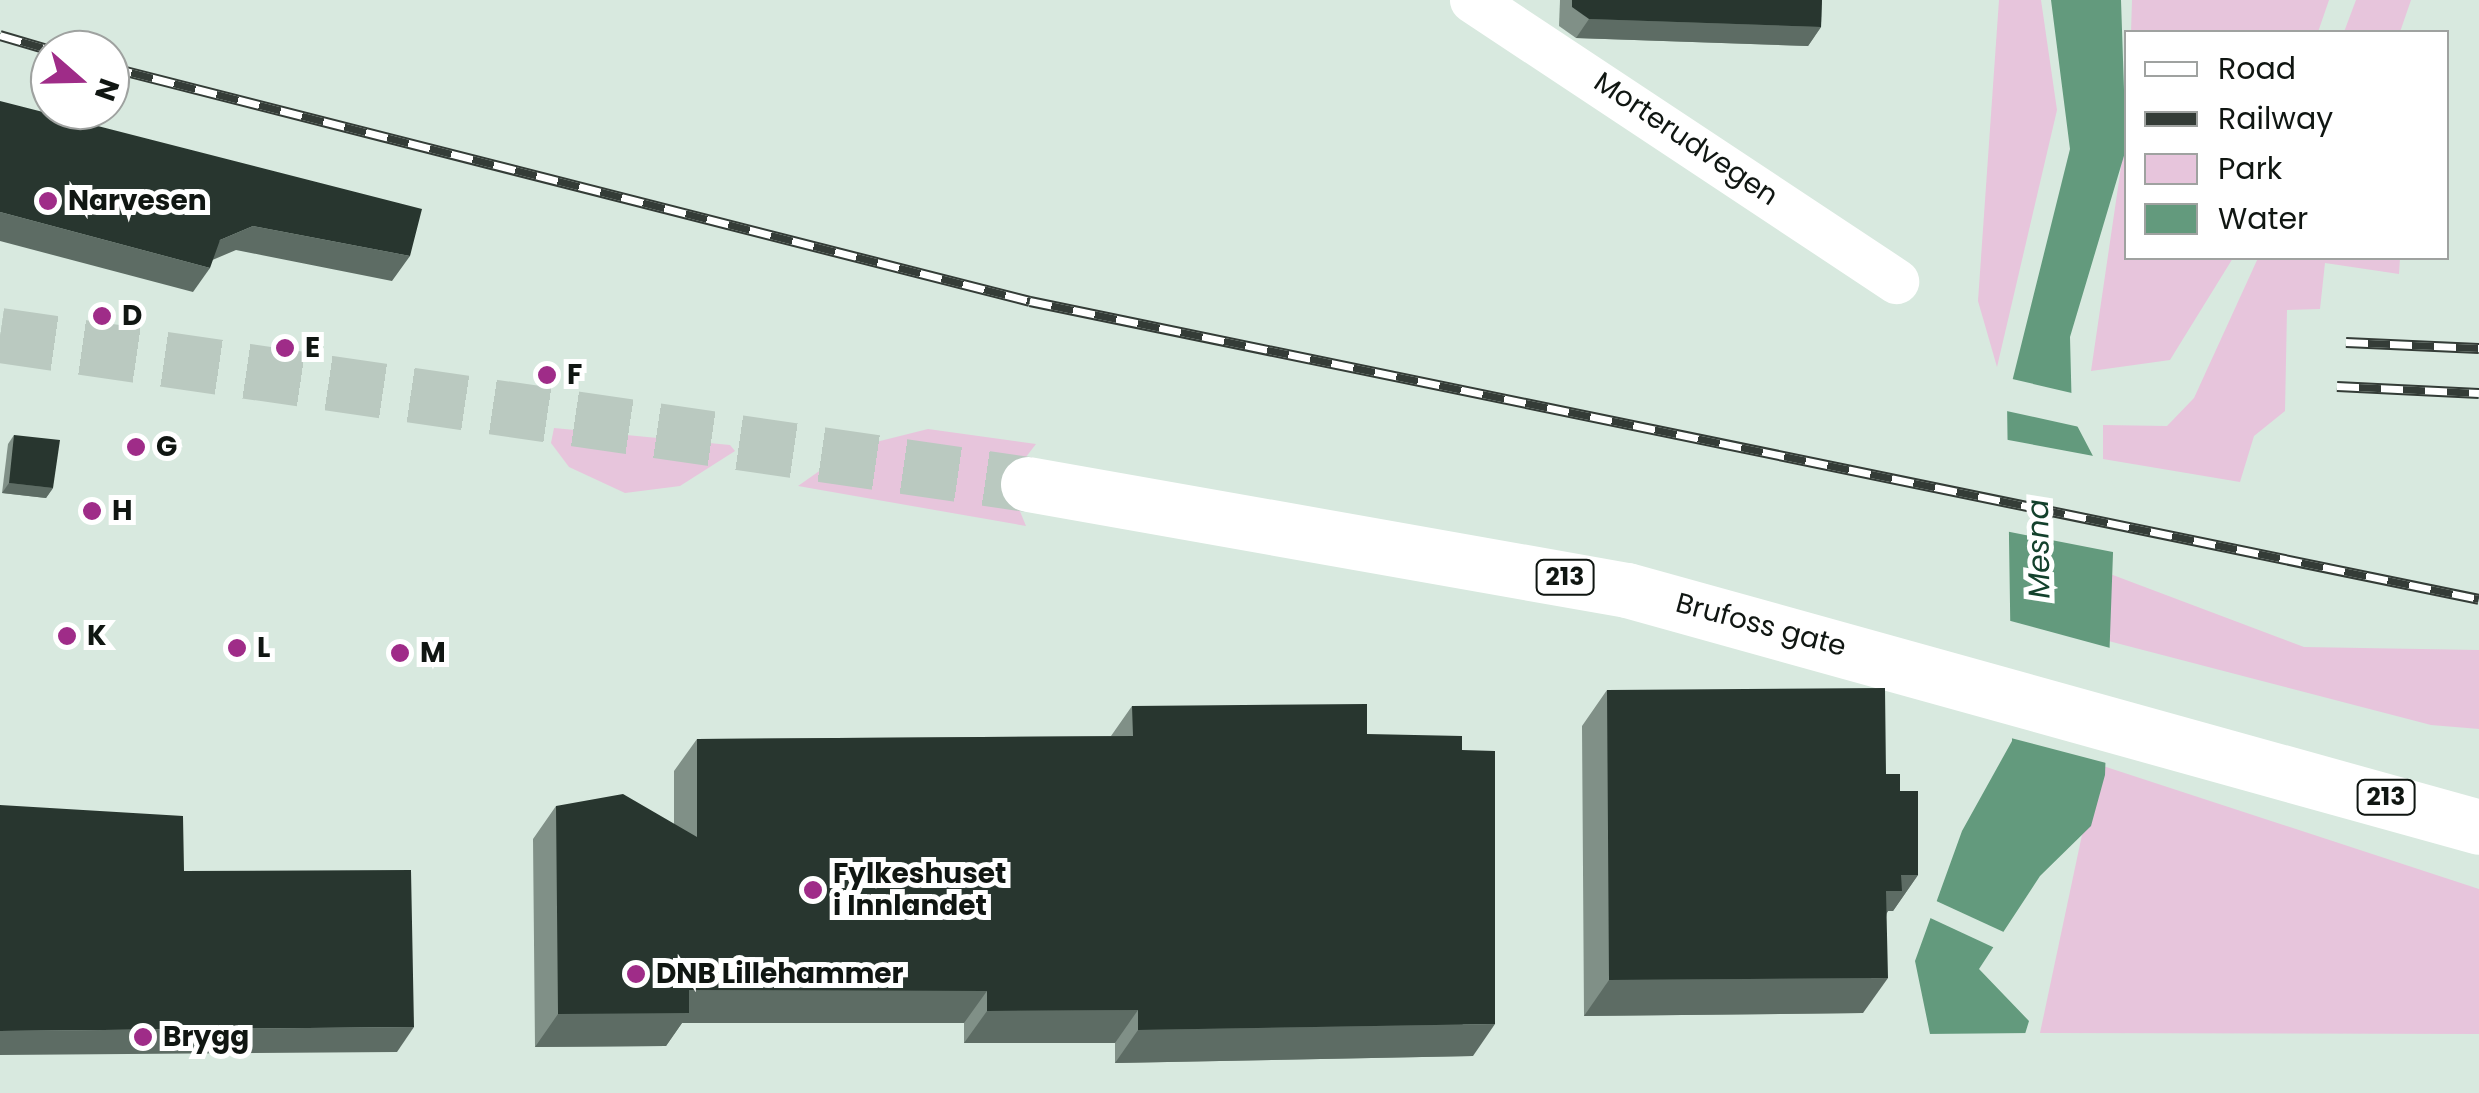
<!DOCTYPE html>
<html>
<head>
<meta charset="utf-8">
<style>
	body { margin:0 }
	#map { position:relative; width:2479px; height:1093px; overflow:hidden; background:#d8e9df; font-family:Poppins,sans-serif }
	div>[style] { position:absolute }
	[style*='--x'] { left:calc(var(--x)*1px); top:calc(var(--y)*1px); width:calc(var(--w)*1px); rotate:calc(var(--a)*1deg) }
	.green>* { inset:0; background:#e7c5dc }
	.water>* { inset:0; background:#639a7d }
	.pier>* { inset:0; background:#d8e9df }
	.primary-tunnel>* { height:55px; margin-top:-27.5px; transform-origin:0; background:repeating-linear-gradient(90deg,#bac9c0 0 55px,transparent 0 83px) }
	.street>* { height:45px; margin:-22.5px; padding:0 22.5px; transform-origin:22.5px; border-radius:22.5px; background:#fff }
	.primary>* { height:55px; margin:-27.5px; padding:0 27.5px; transform-origin:27.5px; border-radius:27.5px; background:#fff }
	.rail>* { height:11px; margin-top:-5.5px; transform-origin:0; background:repeating-linear-gradient(90deg,#fff 0 22px,#343c37 0 44px); box-sizing:border-box; border-block:2px solid #343c37 }
	.wall>* { inset:0; background:#809087 }
	.shaded-wall>* { inset:0; background:#5d6c64 }
	.building>* { inset:0; background:#28362f }
	.dots>* { width:28px; height:28px; translate:-50% -50%; box-sizing:border-box; border:5px solid #fff; border-radius:50% }
	span { translate:-50% -50%; white-space:nowrap; text-align:center; line-height:1.15; -webkit-text-stroke:10px #fff; paint-order:stroke }
	.shield-label span { padding:2px 8px; background:#fff; border:2px solid; border-radius:8px; -webkit-text-stroke-width:0 }
	.shield-label { font-size:25px; color:#101612; font-weight:700 }
	.street-label { font-size:28px; color:#101612 }
	.poi-label { font-size:28px; color:#101612; font-weight:700 }
	.left { translate:0 -50%; text-align:left }
	.water-label { font-size:30px; color:#13412c; font-style:italic }
	.legend { position:absolute; left:2124px; top:30px; width:325px; height:230px; box-sizing:border-box; background:#fff; border:2px solid #9fa2a0; margin:0; padding:12px 18px; list-style:none; font-size:30px; color:#101612 }
	.legend li { display:flex; align-items:center; gap:20px; height:50px }
	.legend b { width:50px; border:2px solid #9fa2a0 }
	.north { position:absolute; left:30px; top:30px; width:100px; height:100px; box-sizing:border-box; background:#fff; border:2px solid #9fa2a0; border-radius:50%; rotate:110deg; font-size:28px; font-weight:700; line-height:40px; text-align:center; color:#101612 }
	.north::after { content:''; display:block; margin:auto; width:35px; height:45px; background:#9f2c88; clip-path:polygon(50% 0,100% 100%,50% 72%,0 100%) }
</style>
</head>
<body>
<div id="map">
	<div class="green">
		<div style="clip-path:polygon(1999px 0,2041px 0,2057px 110px,1997px 367px,1978px 301px)"></div>
		<div style="clip-path:polygon(2132px 0,2329px 0,2318px 32px,2131px 32px)"></div>
		<div style="clip-path:polygon(2356px 0,2411px 0,2400px 32px,2344px 32px)"></div>
		<div style="clip-path:polygon(2126px 133px,2126px 258px,2233px 258px,2170px 360px,2091px 371px)"></div>
		<div style="clip-path:polygon(2258px 258px,2400px 258px,2399px 274px,2325px 263px,2320px 309px,2287px 310px,2285px 411px,2254px 436px,2240px 482px,2103px 459px,2103px 425px,2167px 426px,2194px 398px)"></div>
		<div style="clip-path:polygon(554px 428px,730px 445px,735px 451px,680px 486px,625px 493px,569px 467px,551px 443px)"></div>
		<div style="clip-path:polygon(928px 429px,1036px 444px,1019px 466px,1015px 499px,1026px 526px,798px 486px,852px 448px)"></div>
		<div style="clip-path:polygon(2081px 563px,2304px 647px,2479px 650px,2479px 729px,2431px 725px,2097px 638px)"></div>
		<div style="clip-path:polygon(2097px 764px,2479px 889px,2479px 1034px,2040px 1033px)"></div>
	</div>
	<div class="water">
		<div style="clip-path:polygon(2051px 0,2121px 0,2126px 149px,2070px 337px,2072px 416px,2115px 498px,2105px 775px,2091px 826px,2040px 876px,1979px 969px,2029px 1021px,2007px 1093px,1921px 1093px,1930px 1034px,1915px 961px,1962px 831px,2012px 741px,2007px 402px,2070px 149px)"></div>
	</div>
	<div class="pier">
		<div style="clip-path:polygon(2008px 378px,2076px 394px,2084px 428px,2002px 410px)"></div>
		<div style="clip-path:polygon(2003px 439px,2099px 457px,2120px 497px,2118px 553px,2005px 531px)"></div>
		<div style="clip-path:polygon(2007px 620px,2114px 649px,2110px 764px,2007px 737px)"></div>
		<div style="clip-path:polygon(1932px 899px,2008px 934px,1997px 949px,1926px 916px)"></div>
		<div style="clip-path:polygon(2031px 1033px,2012px 1093px,1916px 1093px,1925px 1034px)"></div>
	</div>
	<div class="primary-tunnel">
		<div style="--x:0;--y:335;--w:1039;--a:8.25"></div>
	</div>
	<div class="street">
		<div style="--x:1472;--y:0;--w:509;--a:33.53"></div>
	</div>
	<div class="primary">
		<div style="--x:1028;--y:484;--w:608;--a:10.04"></div>
		<div style="--x:1627;--y:590;--w:884;--a:15.54"></div>
	</div>
	<div class="rail">
		<div style="--x:0;--y:35;--w:53;--a:16.4"></div>
		<div style="--x:110;--y:67;--w:949;--a:14.27"></div>
		<div style="--x:1030;--y:301;--w:1479;--a:11.62"></div>
		<div style="--x:2346;--y:342;--w:133;--a:2.6"></div>
		<div style="--x:2337;--y:386;--w:142;--a:2.8"></div>
	</div>
	<div class="wall">
		<div style="clip-path:polygon(1560px 0,1822px 0,1821px 27px,1808px 46px,1576px 38px,1559px 26px)"></div>
		<div style="clip-path:polygon(14px 435px,53px 488px,46px 498px,2px 493px,8px 444px)"></div>
		<div style="clip-path:polygon(1607px 690px,1886px 774px,1900px 791px,1918px 875px,1893px 911px,1888px 911px,1887px 913px,1863px 1013px,1584px 1016px,1582px 726px)"></div>
		<div style="clip-path:polygon(1132px 706px,1367px 734px,1473px 1056px,1115px 1063px,1115px 1043px,964px 1043px,964px 1023px,682px 1023px,666px 1046px,535px 1047px,533px 839px,556px 806px,674px 824px,674px 771px,697px 739px,1111px 736px)"></div>
	</div>
	<div class="shaded-wall">
		<div style="clip-path:polygon(1589px 19px,1821px 27px,1808px 46px,1576px 38px)"></div>
		<div style="clip-path:polygon(0 212px,210px 268px,193px 292px,0 241px)"></div>
		<div style="clip-path:polygon(253px 226px,410px 256px,392px 281px,236px 250px,203px 264px,220px 240px)"></div>
		<div style="clip-path:polygon(9px 483px,53px 488px,46px 498px,2px 493px)"></div>
		<div style="clip-path:polygon(1901px 875px,1918px 875px,1893px 911px,1888px 911px,1877px 927px,1886px 891px)"></div>
		<div style="clip-path:polygon(1888px 978px,1863px 1013px,1584px 1016px,1609px 980px)"></div>
		<div style="clip-path:polygon(689px 990px,987px 991px,964px 1023px,682px 1023px,666px 1046px,535px 1047px,558px 1014px)"></div>
		<div style="clip-path:polygon(1138px 1010px,1115px 1043px,964px 1043px,987px 1011px)"></div>
		<div style="clip-path:polygon(1495px 1024px,1473px 1056px,1115px 1063px,1138px 1030px)"></div>
		<div style="clip-path:polygon(414px 1027px,397px 1052px,0 1055px,0 1031px)"></div>
	</div>
	<div class="building">
		<div style="clip-path:polygon(1572px 0,1822px 0,1821px 27px,1589px 19px,1572px 7px)"></div>
		<div style="clip-path:polygon(0 101px,422px 209px,410px 256px,253px 226px,220px 240px,210px 268px,0 212px)"></div>
		<div style="clip-path:polygon(14px 435px,60px 440px,53px 488px,9px 483px)"></div>
		<div style="clip-path:polygon(1885px 688px,1886px 774px,1900px 774px,1900px 791px,1918px 791px,1918px 875px,1901px 875px,1902px 891px,1886px 891px,1888px 978px,1609px 980px,1607px 690px)"></div>
		<div style="clip-path:polygon(1367px 704px,1367px 734px,1462px 736px,1462px 750px,1495px 751px,1495px 1024px,1138px 1030px,1138px 1010px,987px 1011px,987px 991px,689px 990px,689px 1013px,558px 1014px,556px 806px,623px 794px,697px 837px,697px 739px,1133px 736px,1132px 706px)"></div>
		<div style="clip-path:polygon(0 805px,183px 816px,184px 871px,411px 870px,414px 1027px,0 1031px)"></div>
	</div>
	<div class="dots">
		<div style="left:48px;top:201px;background:#9f2c88"></div>
		<div style="left:102px;top:316px;background:#9f2c88"></div>
		<div style="left:285px;top:348px;background:#9f2c88"></div>
		<div style="left:547px;top:375px;background:#9f2c88"></div>
		<div style="left:136px;top:447px;background:#9f2c88"></div>
		<div style="left:92px;top:511px;background:#9f2c88"></div>
		<div style="left:67px;top:636px;background:#9f2c88"></div>
		<div style="left:237px;top:648px;background:#9f2c88"></div>
		<div style="left:400px;top:653px;background:#9f2c88"></div>
		<div style="left:813px;top:890px;background:#9f2c88"></div>
		<div style="left:636px;top:974px;background:#9f2c88"></div>
		<div style="left:143px;top:1037px;background:#9f2c88"></div>
	</div>
	<div class="shield-label">
		<span style="left:1565px;top:577px">213</span>
		<span style="left:2386px;top:797px">213</span>
	</div>
	<div class="street-label">
		<span style="left:1686px;top:139px;rotate:34deg">Morterudvegen</span>
		<span style="left:1761px;top:625px;rotate:15deg">Brufoss gate</span>
	</div>
	<div class="poi-label">
		<span class="left" style="left:68px;top:201px">Narvesen</span>
		<span class="left" style="left:122px;top:316px">D</span>
		<span class="left" style="left:305px;top:348px">E</span>
		<span class="left" style="left:567px;top:375px">F</span>
		<span class="left" style="left:156px;top:447px">G</span>
		<span class="left" style="left:112px;top:511px">H</span>
		<span class="left" style="left:87px;top:636px">K</span>
		<span class="left" style="left:257px;top:648px">L</span>
		<span class="left" style="left:420px;top:653px">M</span>
		<span class="left" style="left:833px;top:890px">Fylkeshuset<br>i Innlandet</span>
		<span class="left" style="left:656px;top:974px">DNB Lillehammer</span>
		<span class="left" style="left:163px;top:1037px">Brygg</span>
	</div>
	<div class="water-label">
		<span style="left:2039px;top:549px;rotate:-91deg">Mesna</span>
	</div>
	<ul class="legend">
	<li><b style="height:12px;background:#fff"></b>Road</li>
	<li><b style="height:12px;background:#343c37"></b>Railway</li>
	<li><b style="height:28px;background:#e7c5dc"></b>Park</li>
	<li><b style="height:28px;background:#639a7d"></b>Water</li>
	</ul>
	<div class="north">N</div>
</div>
</body>
</html>
